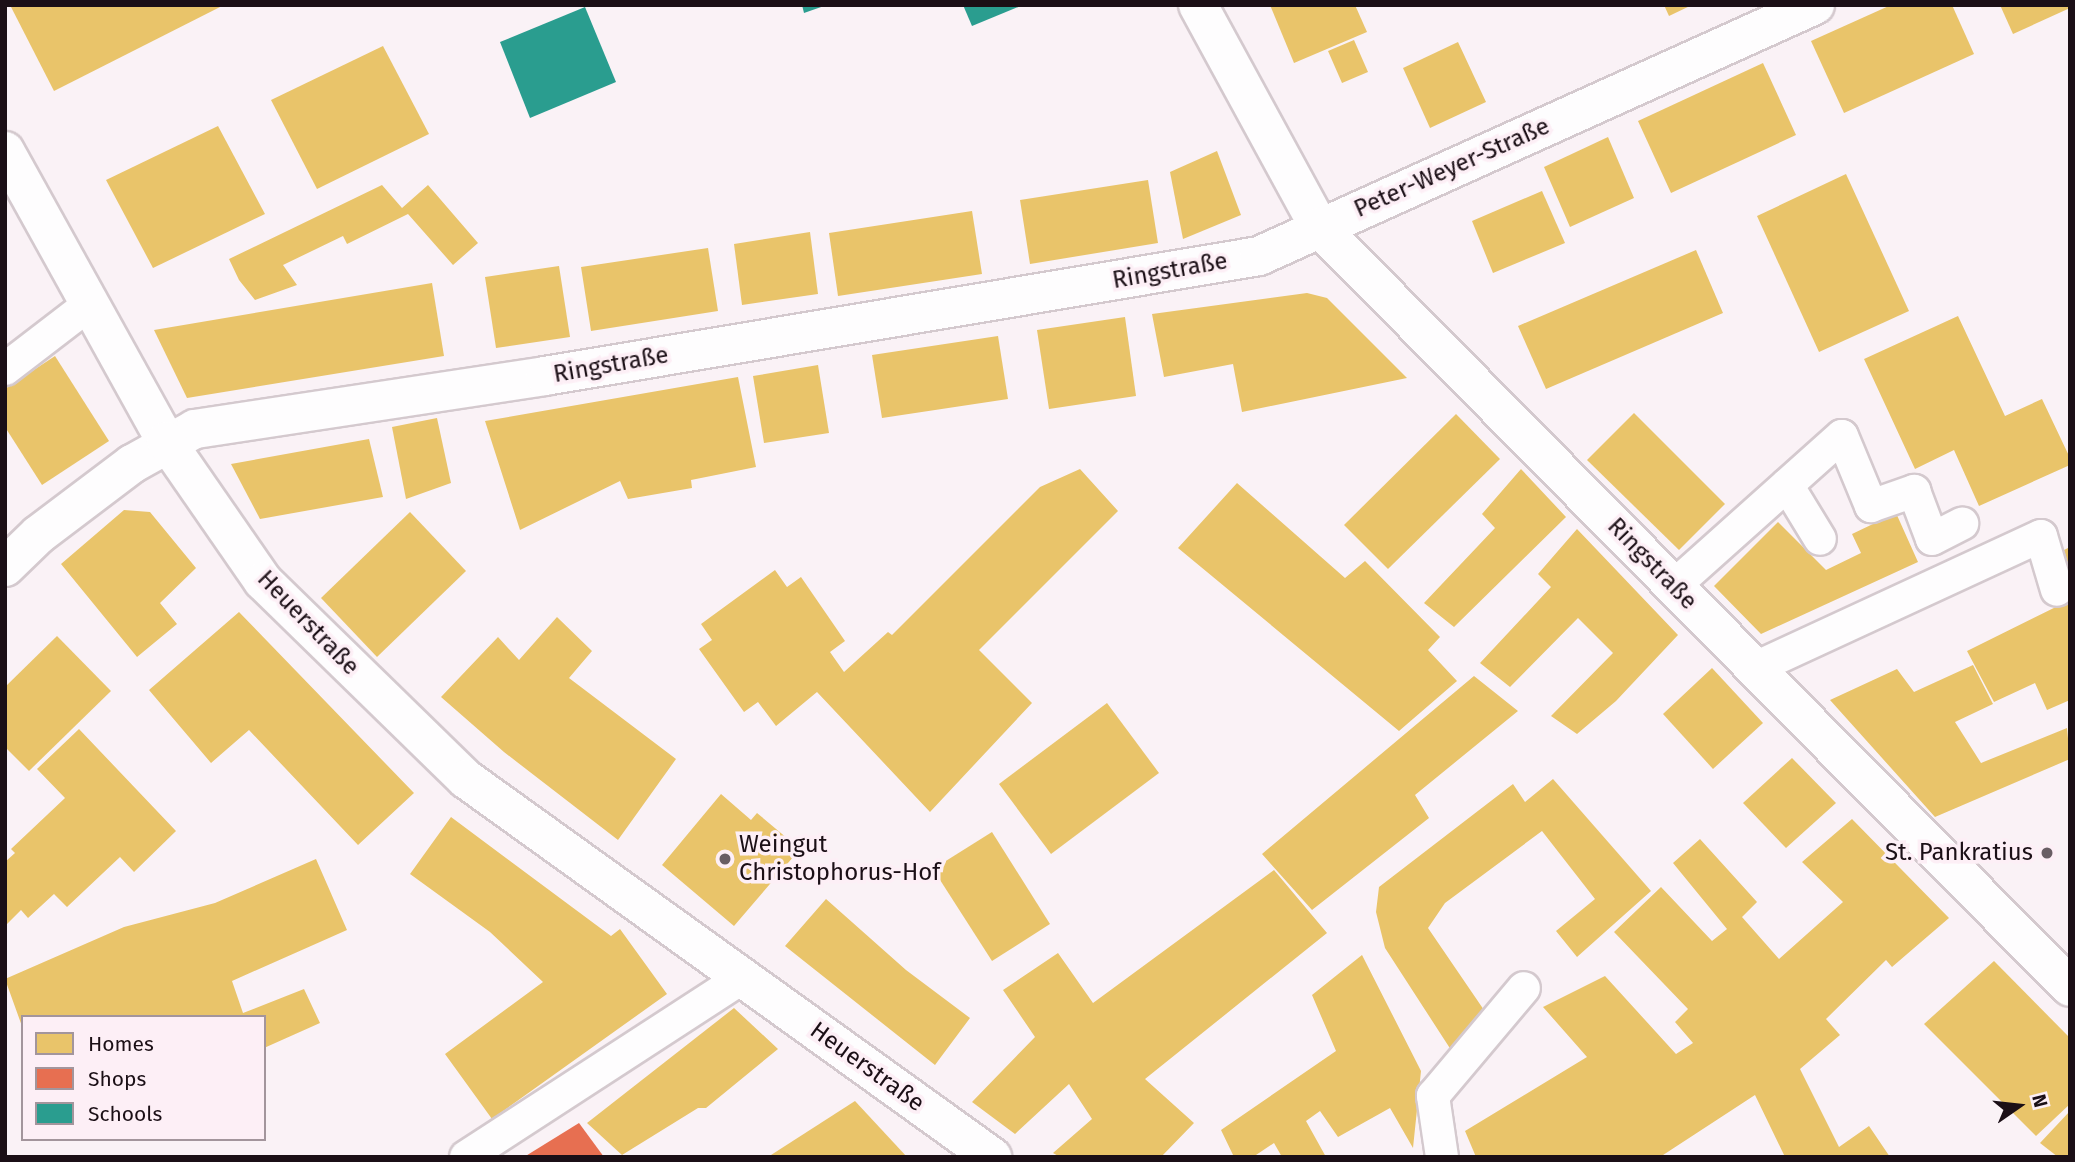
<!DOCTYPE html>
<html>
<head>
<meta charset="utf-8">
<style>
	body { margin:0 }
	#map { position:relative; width:2075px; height:1162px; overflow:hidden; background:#faf2f6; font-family:"Fira Sans",sans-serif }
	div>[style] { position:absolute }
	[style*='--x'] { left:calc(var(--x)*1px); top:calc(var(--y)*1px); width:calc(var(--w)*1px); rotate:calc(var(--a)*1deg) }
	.homes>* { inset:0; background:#e9c46a }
	.shops>* { inset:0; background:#e76f51 }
	.schools>* { inset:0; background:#2a9d8f }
	.roads { filter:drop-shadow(2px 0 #d4c9ce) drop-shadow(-2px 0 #d4c9ce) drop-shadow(0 2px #d4c9ce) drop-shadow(0 -2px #d4c9ce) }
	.service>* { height:32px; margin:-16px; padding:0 16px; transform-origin:16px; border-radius:16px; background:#fefdfe }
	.minor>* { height:38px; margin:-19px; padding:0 19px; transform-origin:19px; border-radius:19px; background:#fefdfe }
	.tertiary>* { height:38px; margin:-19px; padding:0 19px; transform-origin:19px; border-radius:19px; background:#fefdfe }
	.dots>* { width:19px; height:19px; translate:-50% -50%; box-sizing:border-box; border:4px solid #fdeff6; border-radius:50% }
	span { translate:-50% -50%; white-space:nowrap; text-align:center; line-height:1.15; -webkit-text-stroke:7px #fdeff6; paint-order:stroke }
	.street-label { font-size:24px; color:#1b0f16 }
	.poi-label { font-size:24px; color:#1b0f16 }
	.left { translate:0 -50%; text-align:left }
	.right { translate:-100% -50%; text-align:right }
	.frame { position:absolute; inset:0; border:7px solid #1b0f16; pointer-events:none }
	.legend { position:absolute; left:21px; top:1015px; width:245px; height:126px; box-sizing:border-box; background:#fdeff6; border:2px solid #a3959c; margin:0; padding:9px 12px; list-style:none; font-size:21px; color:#1b0f16 }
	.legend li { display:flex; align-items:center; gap:14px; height:35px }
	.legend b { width:35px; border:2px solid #a3959c }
	.north { position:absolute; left:1984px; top:1071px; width:70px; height:70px; -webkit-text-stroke:5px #fdeff6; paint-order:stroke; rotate:76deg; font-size:19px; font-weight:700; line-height:28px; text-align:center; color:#1b0f16 }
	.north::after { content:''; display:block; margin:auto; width:24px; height:32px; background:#1b0f16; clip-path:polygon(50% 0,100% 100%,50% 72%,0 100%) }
</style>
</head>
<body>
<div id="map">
	<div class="homes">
		<div style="clip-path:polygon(10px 5px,224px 5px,54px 91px)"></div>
		<div style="clip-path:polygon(1270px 5px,1355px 5px,1367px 32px,1294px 63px)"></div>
		<div style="clip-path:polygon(1664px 5px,1692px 5px,1669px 16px)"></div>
		<div style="clip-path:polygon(1891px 5px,1952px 5px,1974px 54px,1844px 113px,1811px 41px)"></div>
		<div style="clip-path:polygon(2000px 5px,2070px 5px,2070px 8px,2013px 34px)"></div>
		<div style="clip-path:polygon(1354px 40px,1368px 72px,1342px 83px,1328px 51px)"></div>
		<div style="clip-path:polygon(1458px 42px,1486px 102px,1430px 128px,1403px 68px)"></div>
		<div style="clip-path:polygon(383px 46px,429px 134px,317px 189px,271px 100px)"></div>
		<div style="clip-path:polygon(1763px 63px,1796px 135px,1671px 193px,1638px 121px)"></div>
		<div style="clip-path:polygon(218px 126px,265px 214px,153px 268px,106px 180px)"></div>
		<div style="clip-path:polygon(1608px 137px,1634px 198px,1570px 227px,1544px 167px)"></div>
		<div style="clip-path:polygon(1217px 151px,1241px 215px,1183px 239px,1170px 172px)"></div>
		<div style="clip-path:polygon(1846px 174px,1909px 311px,1819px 352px,1757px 216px)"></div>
		<div style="clip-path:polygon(1148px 180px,1158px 243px,1030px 264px,1020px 200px)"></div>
		<div style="clip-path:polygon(382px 185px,402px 208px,428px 185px,478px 243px,453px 265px,408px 214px,347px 244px,343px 236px,283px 265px,297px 285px,255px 300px,239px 280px,229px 259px)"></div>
		<div style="clip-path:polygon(1542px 191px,1565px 243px,1493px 273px,1472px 221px)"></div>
		<div style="clip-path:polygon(972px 211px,982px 274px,838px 296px,829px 233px)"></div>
		<div style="clip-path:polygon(810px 232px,818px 294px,742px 305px,734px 244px)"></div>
		<div style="clip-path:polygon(708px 248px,718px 311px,591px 331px,581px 267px)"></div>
		<div style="clip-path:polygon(1696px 250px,1723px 313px,1546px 389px,1518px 326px)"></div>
		<div style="clip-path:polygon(559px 266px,570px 337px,496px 348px,485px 277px)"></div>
		<div style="clip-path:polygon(432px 283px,444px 356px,187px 398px,154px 330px)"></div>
		<div style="clip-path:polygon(1307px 293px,1327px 298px,1407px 378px,1242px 412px,1233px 364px,1164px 377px,1152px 314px)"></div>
		<div style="clip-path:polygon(1958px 316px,2005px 416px,2042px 399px,2070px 458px,2070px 465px,1979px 506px,1954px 450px,1915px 469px,1864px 359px)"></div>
		<div style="clip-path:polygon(1125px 317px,1136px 396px,1049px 409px,1037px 330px)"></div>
		<div style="clip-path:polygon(998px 336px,1008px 399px,882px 418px,872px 355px)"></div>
		<div style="clip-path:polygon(55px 356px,109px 441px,42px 485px,5px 427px,5px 389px)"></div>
		<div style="clip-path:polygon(818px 365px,829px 433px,764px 443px,753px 376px)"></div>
		<div style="clip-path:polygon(738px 377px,756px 467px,691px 480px,692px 488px,628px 499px,620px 481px,520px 530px,485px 421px)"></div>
		<div style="clip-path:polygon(1634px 413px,1725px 504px,1679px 550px,1587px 460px)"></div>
		<div style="clip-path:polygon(1456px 414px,1500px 459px,1388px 569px,1344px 525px)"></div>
		<div style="clip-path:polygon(437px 418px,451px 483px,406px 499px,392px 427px)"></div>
		<div style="clip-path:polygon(369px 439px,383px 497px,260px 519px,231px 464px)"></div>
		<div style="clip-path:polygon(1080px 469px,1118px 511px,979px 650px,1032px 703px,930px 812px,817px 692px,776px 726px,758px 702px,744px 712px,699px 649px,712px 640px,701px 624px,775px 570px,787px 587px,801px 577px,845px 641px,830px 652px,844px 672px,888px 632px,892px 635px,1040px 487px)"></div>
		<div style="clip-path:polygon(1521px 469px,1566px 517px,1454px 627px,1424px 603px,1495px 528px,1482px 514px)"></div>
		<div style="clip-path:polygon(1237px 483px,1345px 578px,1365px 561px,1440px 637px,1428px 650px,1457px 681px,1399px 731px,1178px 548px)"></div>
		<div style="clip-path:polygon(124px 510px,150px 512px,196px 568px,160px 603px,177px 624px,137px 657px,61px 564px)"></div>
		<div style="clip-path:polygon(410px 512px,466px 571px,377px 657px,321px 598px)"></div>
		<div style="clip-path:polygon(1896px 513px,1918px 562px,1761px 634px,1714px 586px,1778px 522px,1826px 570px,1861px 553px,1852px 534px)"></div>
		<div style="clip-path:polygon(1577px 529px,1678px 635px,1616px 701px,1577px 734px,1551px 716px,1613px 653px,1578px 618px,1510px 687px,1480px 663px,1551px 587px,1538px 574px)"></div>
		<div style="clip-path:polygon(2070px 547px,2070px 580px,2058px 553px)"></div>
		<div style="clip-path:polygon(2070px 600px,2070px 700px,2047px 710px,2035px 683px,1994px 702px,1967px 651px)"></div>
		<div style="clip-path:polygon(239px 612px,414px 793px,358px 845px,249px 730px,211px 763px,149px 690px)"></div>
		<div style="clip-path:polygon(557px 617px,592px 651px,569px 678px,676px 759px,618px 840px,504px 752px,441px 697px,498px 637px,519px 660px)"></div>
		<div style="clip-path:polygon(57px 636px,111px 691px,29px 771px,5px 747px,5px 687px)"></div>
		<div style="clip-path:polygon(1973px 665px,1993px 704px,1955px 722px,1981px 763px,2067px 728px,2070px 759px,1935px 817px,1830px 700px,1897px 669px,1914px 692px)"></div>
		<div style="clip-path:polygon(1712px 668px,1763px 723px,1713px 769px,1663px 714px)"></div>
		<div style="clip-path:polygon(1474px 676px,1518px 711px,1415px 795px,1429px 818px,1312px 910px,1262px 854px)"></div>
		<div style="clip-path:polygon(1107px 703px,1159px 773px,1051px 854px,999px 784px)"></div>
		<div style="clip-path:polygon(79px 729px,176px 831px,134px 872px,120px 857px,67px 907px,54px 894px,28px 918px,21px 910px,7px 924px,5px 862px,15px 853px,11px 849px,65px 798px,37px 769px)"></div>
		<div style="clip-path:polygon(1792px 758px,1836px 803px,1786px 848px,1743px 803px)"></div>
		<div style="clip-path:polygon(1553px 779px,1651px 891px,1577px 957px,1556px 931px,1595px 899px,1542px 831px,1445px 903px,1428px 928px,1486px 1013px,1453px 1053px,1385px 948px,1376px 912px,1379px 887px,1513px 784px,1525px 802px)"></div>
		<div style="clip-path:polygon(721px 794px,751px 820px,757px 813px,800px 849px,734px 926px,662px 865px)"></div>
		<div style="clip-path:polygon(451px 817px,611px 936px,620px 929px,667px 994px,492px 1119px,445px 1054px,543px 982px,490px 932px,410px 874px)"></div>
		<div style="clip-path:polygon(1852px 819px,1949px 918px,1892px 967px,1886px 960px,1826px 1019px,1840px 1035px,1800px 1069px,1839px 1147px,1869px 1126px,1890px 1157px,1785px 1157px,1755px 1095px,1660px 1157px,1476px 1157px,1465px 1131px,1587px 1057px,1543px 1007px,1605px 976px,1676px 1054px,1693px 1043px,1675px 1022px,1688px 1009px,1614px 932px,1661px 887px,1712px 941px,1727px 929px,1673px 863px,1700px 839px,1757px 902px,1742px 917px,1779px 959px,1843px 902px,1802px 862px)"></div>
		<div style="clip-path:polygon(992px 832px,1050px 924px,992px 961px,933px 869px)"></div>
		<div style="clip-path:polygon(316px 859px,347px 930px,232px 981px,243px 1013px,304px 989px,320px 1023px,264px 1048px,264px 1017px,23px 1017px,23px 1029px,5px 979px,124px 927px,215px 903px)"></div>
		<div style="clip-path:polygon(1274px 870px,1327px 933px,1145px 1079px,1194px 1123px,1161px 1157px,1060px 1157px,1053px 1153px,1092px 1119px,1069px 1084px,1015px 1134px,972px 1102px,1035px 1037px,1003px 990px,1058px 953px,1093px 1003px)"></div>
		<div style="clip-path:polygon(826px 899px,906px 970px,970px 1018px,935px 1065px,785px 946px)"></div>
		<div style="clip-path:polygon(1362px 955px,1421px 1071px,1413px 1148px,1390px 1108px,1338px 1137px,1320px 1111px,1306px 1121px,1326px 1157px,1282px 1157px,1274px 1143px,1253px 1157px,1234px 1157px,1221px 1130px,1336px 1051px,1312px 995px)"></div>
		<div style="clip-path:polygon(1994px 961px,2070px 1038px,2070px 1104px,2036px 1136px,1924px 1024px)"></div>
		<div style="clip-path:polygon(734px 1008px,778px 1049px,706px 1108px,698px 1108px,622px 1155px,587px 1123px)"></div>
		<div style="clip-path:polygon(855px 1101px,907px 1157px,771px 1155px)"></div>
		<div style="clip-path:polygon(2070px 1111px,2070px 1157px,2058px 1157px,2040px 1143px)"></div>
	</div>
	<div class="shops">
		<div style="clip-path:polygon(579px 1123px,604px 1157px,524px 1157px)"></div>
	</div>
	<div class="schools">
		<div style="clip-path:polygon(802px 5px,823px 5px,824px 6px,804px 13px)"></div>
		<div style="clip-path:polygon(963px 5px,1023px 5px,972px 26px)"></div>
		<div style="clip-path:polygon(585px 7px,616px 82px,530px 118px,500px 42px)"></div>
	</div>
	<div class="roads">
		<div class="service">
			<div style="--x:5;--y:369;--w:108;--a:-37.5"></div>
			<div style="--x:1787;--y:485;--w:63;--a:58.6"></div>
			<div style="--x:1674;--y:586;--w:225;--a:-41.8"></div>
			<div style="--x:1842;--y:436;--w:76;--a:67.5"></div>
			<div style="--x:1871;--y:506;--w:46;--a:-19.2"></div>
			<div style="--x:1914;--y:491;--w:51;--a:69.4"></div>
			<div style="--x:1932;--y:539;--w:34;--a:-27"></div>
			<div style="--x:1753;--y:669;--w:317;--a:-24.8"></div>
			<div style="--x:2041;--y:536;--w:56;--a:73.5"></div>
			<div style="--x:466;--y:1157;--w:329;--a:-33"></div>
			<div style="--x:1442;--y:1157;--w:62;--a:-98.4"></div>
			<div style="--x:1433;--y:1096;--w:141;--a:-49.9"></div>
		</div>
		<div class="minor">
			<div style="--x:1198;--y:5;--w:253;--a:61.4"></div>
			<div style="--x:1319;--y:227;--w:1068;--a:45.34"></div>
			<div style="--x:5;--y:567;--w:46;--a:-44.1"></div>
			<div style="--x:38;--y:535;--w:118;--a:-37.1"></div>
			<div style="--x:132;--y:464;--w:72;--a:-29.1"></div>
			<div style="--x:195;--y:429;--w:354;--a:-8.6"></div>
			<div style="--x:545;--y:376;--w:724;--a:-9.54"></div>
			<div style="--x:1259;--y:256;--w:610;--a:-24.3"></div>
		</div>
		<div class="tertiary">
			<div style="--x:5;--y:151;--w:332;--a:61"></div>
			<div style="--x:166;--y:441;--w:170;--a:55.3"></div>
			<div style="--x:263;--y:581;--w:284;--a:44.3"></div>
			<div style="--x:466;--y:779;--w:648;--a:35.7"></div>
		</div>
	</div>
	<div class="dots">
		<div style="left:2047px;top:853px;background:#695e64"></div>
		<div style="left:725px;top:859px;background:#695e64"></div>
	</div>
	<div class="street-label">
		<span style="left:1452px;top:168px;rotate:-24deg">Peter-Weyer-Straße</span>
		<span style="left:1170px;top:271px;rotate:-10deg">Ringstraße</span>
		<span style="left:611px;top:365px;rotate:-10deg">Ringstraße</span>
		<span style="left:1652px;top:564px;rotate:46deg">Ringstraße</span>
		<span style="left:308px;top:623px;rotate:46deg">Heuerstraße</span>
		<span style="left:867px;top:1067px;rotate:36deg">Heuerstraße</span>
	</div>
	<div class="poi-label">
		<span class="left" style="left:739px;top:859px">Weingut<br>Christophorus-Hof</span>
		<span class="right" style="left:2033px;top:853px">St. Pankratius</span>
	</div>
	<div class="frame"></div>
	<ul class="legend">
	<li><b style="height:19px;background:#e9c46a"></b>Homes</li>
	<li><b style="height:19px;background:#e76f51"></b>Shops</li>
	<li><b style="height:19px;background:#2a9d8f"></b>Schools</li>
	</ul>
	<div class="north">N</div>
</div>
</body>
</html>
